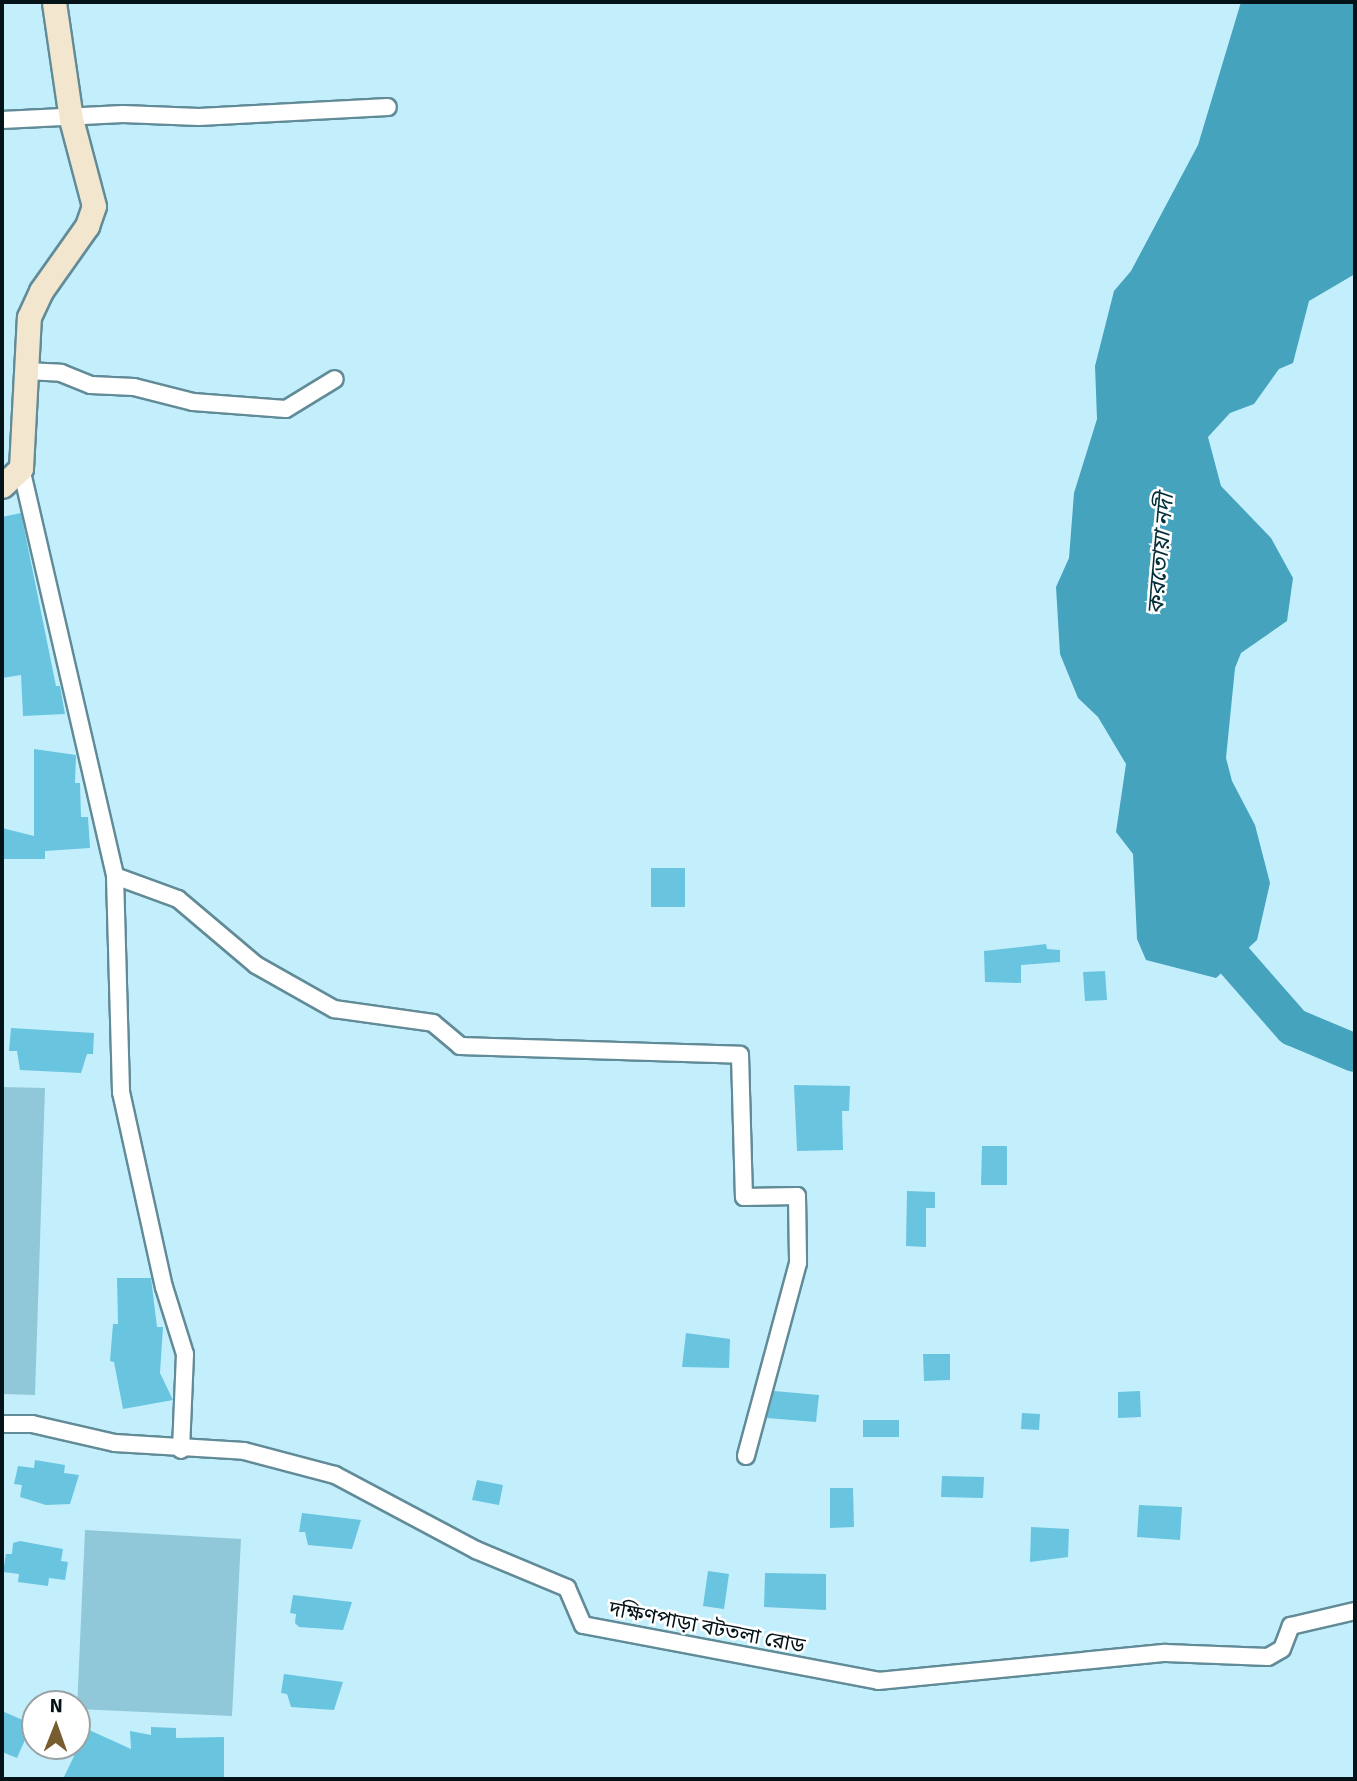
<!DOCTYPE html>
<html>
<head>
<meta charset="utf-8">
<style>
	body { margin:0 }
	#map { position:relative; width:1357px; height:1781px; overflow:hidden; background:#c3effd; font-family:Signika,"Noto Sans Bengali",sans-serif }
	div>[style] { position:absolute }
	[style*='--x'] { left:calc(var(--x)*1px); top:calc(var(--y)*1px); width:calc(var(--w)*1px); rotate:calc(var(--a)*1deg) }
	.green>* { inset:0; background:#90c8d9 }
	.water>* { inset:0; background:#45a3bd }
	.river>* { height:38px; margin:-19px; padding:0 19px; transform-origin:19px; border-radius:19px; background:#45a3bd }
	.building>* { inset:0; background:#68c4df }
	.roads { filter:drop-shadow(2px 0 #628b98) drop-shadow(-2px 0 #628b98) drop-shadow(0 2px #628b98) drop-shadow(0 -2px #628b98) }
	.street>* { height:16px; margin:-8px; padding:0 8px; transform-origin:8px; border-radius:8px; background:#fff }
	.secondary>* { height:23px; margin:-11.5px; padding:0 11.5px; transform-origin:11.5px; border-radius:11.5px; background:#f3e6ce }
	span { translate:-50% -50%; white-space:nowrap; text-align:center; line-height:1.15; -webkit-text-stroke:5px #fff; paint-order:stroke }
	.street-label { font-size:21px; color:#031317 }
	.water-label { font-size:23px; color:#022f3a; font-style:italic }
	.frame { position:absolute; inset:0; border:4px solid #031317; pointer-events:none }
	.north { position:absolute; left:21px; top:1690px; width:70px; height:70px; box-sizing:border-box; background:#fff; border:2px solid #9aa1a2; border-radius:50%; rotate:1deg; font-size:19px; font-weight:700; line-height:28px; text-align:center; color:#031317 }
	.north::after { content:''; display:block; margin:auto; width:24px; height:32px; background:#775d2f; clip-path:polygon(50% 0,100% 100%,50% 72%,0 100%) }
</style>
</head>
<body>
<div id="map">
	<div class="green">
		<div style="clip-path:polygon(2px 1087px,45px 1088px,35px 1395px,2px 1394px)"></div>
		<div style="clip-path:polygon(85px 1530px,241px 1539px,232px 1716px,77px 1709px)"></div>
	</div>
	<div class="water">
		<div style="clip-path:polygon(1241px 2px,1355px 2px,1355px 274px,1309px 301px,1293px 363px,1279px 369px,1254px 404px,1230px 413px,1208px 437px,1221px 486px,1271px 538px,1293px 578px,1287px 621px,1241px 653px,1235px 668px,1226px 758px,1232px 781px,1255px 825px,1270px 883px,1257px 940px,1216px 978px,1146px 960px,1137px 939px,1133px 854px,1116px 832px,1126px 764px,1098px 717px,1078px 698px,1060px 654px,1056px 587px,1069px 558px,1074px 493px,1097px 419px,1095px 366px,1114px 291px,1131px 271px,1198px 145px)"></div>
	</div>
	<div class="river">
		<div style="--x:1201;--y:922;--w:140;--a:48.8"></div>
		<div style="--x:1293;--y:1027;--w:67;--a:22.8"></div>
	</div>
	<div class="building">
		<div style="clip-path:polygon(21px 513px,56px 686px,60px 686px,65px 714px,23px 716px,21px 675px,2px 678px,2px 517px)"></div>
		<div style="clip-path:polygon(34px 749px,76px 755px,75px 783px,80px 783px,81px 817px,88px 817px,90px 848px,45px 851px,45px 859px,2px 859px,2px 828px,34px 836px)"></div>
		<div style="clip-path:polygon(651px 868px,685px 868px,685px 907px,651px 907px)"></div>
		<div style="clip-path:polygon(1046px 944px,1047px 949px,1060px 950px,1060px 962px,1021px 965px,1021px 983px,985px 982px,984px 951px)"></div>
		<div style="clip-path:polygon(1105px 971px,1107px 1000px,1085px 1001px,1083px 972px)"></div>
		<div style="clip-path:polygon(11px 1028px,94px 1033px,93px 1054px,87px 1054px,81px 1073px,20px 1070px,17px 1051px,9px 1051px)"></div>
		<div style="clip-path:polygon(794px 1085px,850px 1086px,849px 1111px,842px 1111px,843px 1150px,797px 1151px)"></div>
		<div style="clip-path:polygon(982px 1146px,1007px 1146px,1007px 1185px,981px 1185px)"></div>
		<div style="clip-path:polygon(907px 1191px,935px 1192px,935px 1208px,926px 1208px,926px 1247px,906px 1246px)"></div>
		<div style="clip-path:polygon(117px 1278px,151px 1278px,157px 1327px,163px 1327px,160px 1373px,173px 1400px,123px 1409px,114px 1362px,110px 1361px,113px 1324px,118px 1324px)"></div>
		<div style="clip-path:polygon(686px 1333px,730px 1339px,729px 1368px,682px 1367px)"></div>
		<div style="clip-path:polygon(923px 1354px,950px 1354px,950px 1380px,924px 1381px)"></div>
		<div style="clip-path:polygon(774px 1391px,819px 1395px,816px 1422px,767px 1418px)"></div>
		<div style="clip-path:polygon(1140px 1391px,1141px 1417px,1118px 1418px,1118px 1392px)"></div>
		<div style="clip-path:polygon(1022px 1413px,1040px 1414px,1039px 1430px,1021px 1429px)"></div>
		<div style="clip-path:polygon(863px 1420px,899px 1420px,899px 1437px,863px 1437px)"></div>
		<div style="clip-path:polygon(35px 1460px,65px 1465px,64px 1473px,79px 1475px,70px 1504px,46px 1505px,20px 1497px,22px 1485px,14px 1484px,18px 1466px,34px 1468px)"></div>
		<div style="clip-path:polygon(942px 1476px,984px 1477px,983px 1498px,941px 1497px)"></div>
		<div style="clip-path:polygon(477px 1480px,503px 1485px,499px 1505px,472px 1500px)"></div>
		<div style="clip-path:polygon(830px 1488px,853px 1488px,854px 1527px,830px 1528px)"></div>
		<div style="clip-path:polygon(1139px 1505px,1182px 1507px,1180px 1540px,1137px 1537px)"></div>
		<div style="clip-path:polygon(302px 1513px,361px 1520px,352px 1549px,308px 1545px,305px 1532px,299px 1532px)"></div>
		<div style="clip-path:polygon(1031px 1527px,1069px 1529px,1068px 1557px,1030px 1562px)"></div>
		<div style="clip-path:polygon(20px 1541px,63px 1549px,61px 1561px,68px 1562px,65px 1580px,49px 1578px,48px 1586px,18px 1582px,19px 1574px,3px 1572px,6px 1554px,12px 1554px,13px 1543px)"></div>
		<div style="clip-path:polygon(708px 1571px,729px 1574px,724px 1609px,703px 1606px)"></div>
		<div style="clip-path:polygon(765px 1573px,826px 1574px,826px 1610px,764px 1607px)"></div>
		<div style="clip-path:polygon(293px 1595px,352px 1602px,343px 1630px,299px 1627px,295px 1623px,296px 1614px,290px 1613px)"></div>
		<div style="clip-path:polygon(284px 1674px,343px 1682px,334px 1710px,291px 1707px,287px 1694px,281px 1693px)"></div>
		<div style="clip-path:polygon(2px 1711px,32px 1724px,17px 1758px,2px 1752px)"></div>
		<div style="clip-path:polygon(151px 1727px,176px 1728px,176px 1738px,224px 1737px,224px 1779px,63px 1779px,87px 1729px,131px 1749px,130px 1731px,151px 1735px)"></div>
	</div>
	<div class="roads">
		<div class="street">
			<div style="--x:2;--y:120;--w:121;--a:-2.8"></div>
			<div style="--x:123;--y:114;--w:76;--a:2.3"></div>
			<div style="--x:199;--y:117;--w:189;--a:-3"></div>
			<div style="--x:26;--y:371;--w:35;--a:3"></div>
			<div style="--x:61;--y:373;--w:32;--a:22"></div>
			<div style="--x:91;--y:385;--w:43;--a:2.7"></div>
			<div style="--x:134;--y:387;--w:61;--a:14.3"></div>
			<div style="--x:193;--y:402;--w:93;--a:4.3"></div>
			<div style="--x:286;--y:409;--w:57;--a:-31.5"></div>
			<div style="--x:21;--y:468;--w:419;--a:77"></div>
			<div style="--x:115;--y:876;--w:216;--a:88.4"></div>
			<div style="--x:121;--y:1092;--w:200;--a:77.6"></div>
			<div style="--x:164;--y:1287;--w:70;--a:72.6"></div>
			<div style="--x:185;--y:1354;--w:96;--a:92.4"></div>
			<div style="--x:115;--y:876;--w:67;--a:20.1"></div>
			<div style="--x:178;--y:899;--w:102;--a:40.2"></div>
			<div style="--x:256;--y:965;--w:90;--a:29.4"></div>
			<div style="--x:334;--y:1009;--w:100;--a:8"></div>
			<div style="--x:433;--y:1023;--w:35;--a:40"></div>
			<div style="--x:460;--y:1046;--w:280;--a:1.8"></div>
			<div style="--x:740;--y:1055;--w:142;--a:88.4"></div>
			<div style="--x:744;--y:1197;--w:53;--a:-1.1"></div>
			<div style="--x:797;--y:1196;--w:67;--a:89.1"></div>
			<div style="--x:798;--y:1263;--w:200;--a:105.1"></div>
			<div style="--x:2;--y:1424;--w:30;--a:0"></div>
			<div style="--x:32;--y:1424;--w:85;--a:12.9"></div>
			<div style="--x:115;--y:1443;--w:129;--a:3.5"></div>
			<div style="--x:244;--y:1451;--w:94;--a:14.8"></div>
			<div style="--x:335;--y:1475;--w:160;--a:28"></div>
			<div style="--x:476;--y:1550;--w:99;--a:22.7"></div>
			<div style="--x:567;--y:1588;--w:40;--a:66.6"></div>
			<div style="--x:583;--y:1625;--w:300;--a:10.7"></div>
			<div style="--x:878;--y:1681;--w:289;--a:-5.6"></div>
			<div style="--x:1166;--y:1653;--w:102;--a:2.2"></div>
			<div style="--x:1268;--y:1657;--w:16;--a:-30"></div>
			<div style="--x:1282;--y:1649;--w:25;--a:-69"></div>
			<div style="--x:1291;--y:1626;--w:66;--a:-13.2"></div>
		</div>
		<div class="secondary">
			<div style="--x:2;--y:486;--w:26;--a:-43"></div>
			<div style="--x:21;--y:468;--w:151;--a:-87"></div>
			<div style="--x:29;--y:317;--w:29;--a:-65"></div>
			<div style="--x:41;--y:291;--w:80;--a:-54.7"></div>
			<div style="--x:87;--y:226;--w:21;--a:-71"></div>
			<div style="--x:94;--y:206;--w:90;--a:-104.8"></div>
			<div style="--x:71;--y:119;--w:118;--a:-98.3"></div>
		</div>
	</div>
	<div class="street-label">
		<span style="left:707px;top:1627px;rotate:11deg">দক্ষিণপাড়া বটতলা রোড</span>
	</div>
	<div class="water-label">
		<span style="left:1161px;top:554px;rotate:-85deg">করতোয়া নদী</span>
	</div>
	<div class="frame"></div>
	<div class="north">N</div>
</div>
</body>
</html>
